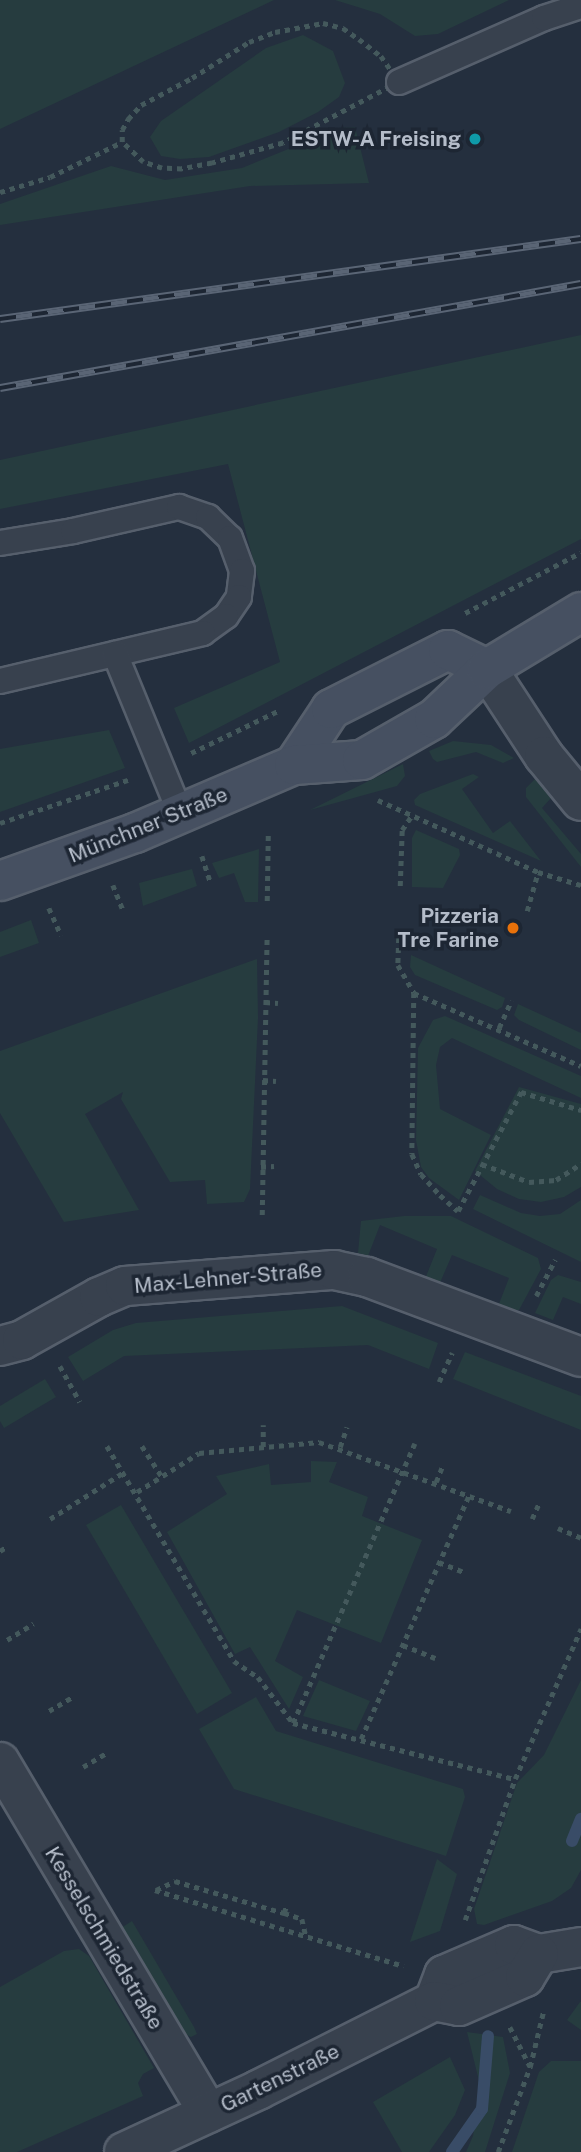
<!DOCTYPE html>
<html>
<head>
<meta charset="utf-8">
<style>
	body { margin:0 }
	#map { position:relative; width:581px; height:2152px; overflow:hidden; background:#242f3e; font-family:"Public Sans",sans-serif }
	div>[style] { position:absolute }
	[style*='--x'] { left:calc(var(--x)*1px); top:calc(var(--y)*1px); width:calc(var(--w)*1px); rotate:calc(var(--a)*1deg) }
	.green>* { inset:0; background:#263c3f }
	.stream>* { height:12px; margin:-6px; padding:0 6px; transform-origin:6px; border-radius:6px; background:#394c67 }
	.path>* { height:4.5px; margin-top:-2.25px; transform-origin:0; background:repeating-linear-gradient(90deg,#44595c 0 5px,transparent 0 10px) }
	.roads { filter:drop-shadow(2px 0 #565f6c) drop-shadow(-2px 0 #565f6c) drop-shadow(0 2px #565f6c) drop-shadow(0 -2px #565f6c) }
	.service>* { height:24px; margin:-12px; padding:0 12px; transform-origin:12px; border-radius:12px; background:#38414e }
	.minor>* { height:38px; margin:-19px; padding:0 19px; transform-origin:19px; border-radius:19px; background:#38414e }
	.secondary>* { height:38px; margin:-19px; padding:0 19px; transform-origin:19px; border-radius:19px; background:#465061 }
	.rail>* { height:8px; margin-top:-4px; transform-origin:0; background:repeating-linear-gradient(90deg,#1d2633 0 16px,#5a6575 0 32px); box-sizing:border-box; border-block:2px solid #5a6575 }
	.dots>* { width:19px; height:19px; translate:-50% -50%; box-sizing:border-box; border:4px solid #1d2633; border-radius:50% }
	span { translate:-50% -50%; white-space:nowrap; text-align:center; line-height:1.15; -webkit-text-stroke:7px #1d2633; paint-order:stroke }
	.poi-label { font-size:21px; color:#b4bcc9; font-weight:700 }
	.right { translate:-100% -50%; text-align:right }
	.street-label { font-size:21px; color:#b4bcc9 }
</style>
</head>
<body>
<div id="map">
	<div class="green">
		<div style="clip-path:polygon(0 0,274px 0,0 129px)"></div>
		<div style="clip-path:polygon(335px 0,509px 0,438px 34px,415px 36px,380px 14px)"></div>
		<div style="clip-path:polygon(303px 35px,333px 51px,345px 83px,339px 97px,318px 112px,279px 132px,209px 157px,180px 159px,161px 156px,150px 137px,161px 121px,266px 48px)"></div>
		<div style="clip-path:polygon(355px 127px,369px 183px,250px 186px,0 225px,0 204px,111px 166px,165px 180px,242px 168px,340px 128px)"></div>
		<div style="clip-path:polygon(581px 335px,581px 539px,189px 743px,174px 708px,280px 662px,228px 464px,0 509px,0 460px)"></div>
		<div style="clip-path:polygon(109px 730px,125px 768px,0 812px,0 749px)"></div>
		<div style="clip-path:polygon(453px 741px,491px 745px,514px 758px,503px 763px,476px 752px,437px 762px,433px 759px,429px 751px)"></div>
		<div style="clip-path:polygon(403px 764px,405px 776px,397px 786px,310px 810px)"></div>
		<div style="clip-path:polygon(473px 774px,479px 777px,462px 789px,493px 833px,510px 821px,541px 861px,415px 805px,414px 800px,420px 794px)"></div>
		<div style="clip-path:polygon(535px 779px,551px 798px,542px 808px,581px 854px,581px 867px,526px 797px,526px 788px)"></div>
		<div style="clip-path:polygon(416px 830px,459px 849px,460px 855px,443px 888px,412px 887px,412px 838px)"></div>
		<div style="clip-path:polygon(259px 849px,258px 902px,245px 902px,234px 873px,219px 878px,212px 863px)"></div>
		<div style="clip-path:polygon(192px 869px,197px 886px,143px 906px,139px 883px)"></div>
		<div style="clip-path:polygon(31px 920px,39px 943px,0 957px,0 932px)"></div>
		<div style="clip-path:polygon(411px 955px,505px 998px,502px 1007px,497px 1010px,415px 975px,410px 967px)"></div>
		<div style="clip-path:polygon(257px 959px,258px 1018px,250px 1189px,244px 1202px,207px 1204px,205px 1180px,170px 1182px,121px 1099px,123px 1092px,85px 1114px,139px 1210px,64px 1222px,0 1113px,0 1051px)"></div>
		<div style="clip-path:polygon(518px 1004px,581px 1033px,581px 1050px,519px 1020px,514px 1015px)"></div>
		<div style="clip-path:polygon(445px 1016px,581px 1076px,581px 1098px,452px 1038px,440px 1047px,436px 1065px,440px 1109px,491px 1135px,459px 1200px,429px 1178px,421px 1167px,416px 1140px,418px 1048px,433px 1020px)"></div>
		<div style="clip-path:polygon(519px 1087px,581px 1104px,581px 1187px,564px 1197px,541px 1202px,519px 1199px,497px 1189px,475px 1171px)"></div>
		<div style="clip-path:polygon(480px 1195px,521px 1213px,540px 1216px,560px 1214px,581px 1200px,581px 1262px,473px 1209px)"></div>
		<div style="clip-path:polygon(404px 1216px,451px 1216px,538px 1258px,541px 1269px,519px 1310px,497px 1309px,509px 1278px,452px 1255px,439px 1285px,425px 1279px,437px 1249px,380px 1225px,368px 1256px,358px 1253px,361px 1221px)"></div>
		<div style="clip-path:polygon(558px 1275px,581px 1282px,581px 1304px,563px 1297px,553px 1320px,535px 1313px,551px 1280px)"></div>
		<div style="clip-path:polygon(342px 1306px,438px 1343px,429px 1369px,368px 1345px,124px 1356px,83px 1381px,68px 1357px,113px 1330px,136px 1323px)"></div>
		<div style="clip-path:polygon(465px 1352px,581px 1396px,581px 1430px,453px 1379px)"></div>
		<div style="clip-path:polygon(45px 1379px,56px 1397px,4px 1428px,0 1421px,0 1406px)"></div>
		<div style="clip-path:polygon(311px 1461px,337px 1462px,329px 1482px,368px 1497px,362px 1516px,422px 1540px,381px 1643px,297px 1610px,275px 1661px,303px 1677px,289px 1709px,250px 1647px,235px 1654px,167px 1532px,227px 1494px,216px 1476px,269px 1464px,271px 1485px,311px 1482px)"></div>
		<div style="clip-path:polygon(121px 1505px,232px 1693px,197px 1714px,86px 1525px)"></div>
		<div style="clip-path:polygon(319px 1680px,370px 1701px,356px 1731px,303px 1716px)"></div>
		<div style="clip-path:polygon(581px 1680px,581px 1870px,571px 1888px,552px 1901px,484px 1925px,477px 1924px,474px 1909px,517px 1783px,544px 1755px)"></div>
		<div style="clip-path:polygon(256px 1697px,276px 1731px,463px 1789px,465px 1797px,446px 1856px,234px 1789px,199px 1729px)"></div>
		<div style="clip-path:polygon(437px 1859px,457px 1874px,440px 1931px,410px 1942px)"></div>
		<div style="clip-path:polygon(132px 1921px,194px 2027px,197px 2034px,191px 2037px,184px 2033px,121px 1928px)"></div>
		<div style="clip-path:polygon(79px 1949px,89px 1956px,154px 2068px,143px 2074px,138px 2083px,143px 2096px,17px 2152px,0 2152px,0 1987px,64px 1951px)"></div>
		<div style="clip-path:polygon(580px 2002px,581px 2002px,581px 2030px,567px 2020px)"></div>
		<div style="clip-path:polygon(467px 2032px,503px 2037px,510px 2073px,485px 2152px,466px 2152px,473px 2136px,480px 2085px)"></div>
		<div style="clip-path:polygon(450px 2057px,465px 2090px,455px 2115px,429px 2152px,402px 2152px,373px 2102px)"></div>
		<div style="clip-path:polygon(551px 2061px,581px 2061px,581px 2152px,512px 2152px,539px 2072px)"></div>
	</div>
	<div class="stream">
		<div style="--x:572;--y:1841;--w:24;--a:-68"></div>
		<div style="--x:452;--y:2152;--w:52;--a:-55.1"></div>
		<div style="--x:482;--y:2109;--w:73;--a:-85.3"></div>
	</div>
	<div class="path">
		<div style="--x:323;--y:23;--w:21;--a:14"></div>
		<div style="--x:343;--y:28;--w:19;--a:35"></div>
		<div style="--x:359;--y:39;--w:28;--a:38"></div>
		<div style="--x:381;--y:56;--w:32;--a:55"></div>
		<div style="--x:399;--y:82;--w:131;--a:152.3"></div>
		<div style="--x:283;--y:143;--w:74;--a:164.3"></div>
		<div style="--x:212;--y:163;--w:31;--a:169"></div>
		<div style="--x:182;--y:169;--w:20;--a:-177"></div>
		<div style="--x:162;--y:168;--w:20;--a:-162"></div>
		<div style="--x:143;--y:162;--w:29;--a:-136"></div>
		<div style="--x:122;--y:142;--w:12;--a:-90"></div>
		<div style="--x:122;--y:130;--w:13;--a:-61"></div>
		<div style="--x:128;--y:119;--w:19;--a:-47"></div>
		<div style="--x:141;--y:105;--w:58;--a:-27.9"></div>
		<div style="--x:192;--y:78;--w:67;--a:-32.3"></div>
		<div style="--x:249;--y:42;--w:28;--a:-21"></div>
		<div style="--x:275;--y:32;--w:49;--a:-10.6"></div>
		<div style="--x:0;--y:192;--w:52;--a:-16.7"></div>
		<div style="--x:50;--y:177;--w:80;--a:-25.9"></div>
		<div style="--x:465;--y:613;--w:130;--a:-27.6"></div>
		<div style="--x:191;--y:753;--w:97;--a:-25.8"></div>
		<div style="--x:378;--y:800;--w:175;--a:24.2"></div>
		<div style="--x:538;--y:872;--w:45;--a:16.8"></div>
		<div style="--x:0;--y:823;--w:135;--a:-18.6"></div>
		<div style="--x:202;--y:856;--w:26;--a:72"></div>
		<div style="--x:113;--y:885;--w:29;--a:68"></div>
		<div style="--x:400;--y:886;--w:56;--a:-88"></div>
		<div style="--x:402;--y:830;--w:18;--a:-56"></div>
		<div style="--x:267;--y:901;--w:66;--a:-89.1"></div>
		<div style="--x:49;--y:908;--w:30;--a:66"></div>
		<div style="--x:527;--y:911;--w:41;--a:-74.2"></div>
		<div style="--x:399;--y:938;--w:27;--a:92"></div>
		<div style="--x:398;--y:965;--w:32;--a:60"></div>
		<div style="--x:414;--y:993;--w:161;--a:90.7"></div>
		<div style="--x:412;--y:1154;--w:22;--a:66"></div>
		<div style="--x:421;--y:1174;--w:28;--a:48"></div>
		<div style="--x:440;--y:1195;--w:24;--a:42"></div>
		<div style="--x:458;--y:1211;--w:135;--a:-62.1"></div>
		<div style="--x:521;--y:1092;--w:63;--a:16.7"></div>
		<div style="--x:414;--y:993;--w:182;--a:23.6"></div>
		<div style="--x:265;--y:1002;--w:13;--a:4"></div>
		<div style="--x:499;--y:1028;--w:30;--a:-66"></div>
		<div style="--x:263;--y:1080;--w:13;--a:4"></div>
		<div style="--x:482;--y:1164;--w:50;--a:21"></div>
		<div style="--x:529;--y:1182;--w:27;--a:-4"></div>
		<div style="--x:556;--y:1180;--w:30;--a:-33"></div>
		<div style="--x:261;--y:1167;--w:13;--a:-4"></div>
		<div style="--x:262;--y:1215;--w:278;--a:-89"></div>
		<div style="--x:536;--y:1296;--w:41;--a:-62.2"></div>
		<div style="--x:60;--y:1366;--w:41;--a:60.9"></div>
		<div style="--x:439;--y:1382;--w:32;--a:-66"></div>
		<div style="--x:107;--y:1446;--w:250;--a:59.4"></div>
		<div style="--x:234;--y:1661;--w:29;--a:34"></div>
		<div style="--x:258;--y:1677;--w:58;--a:52.7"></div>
		<div style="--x:293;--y:1723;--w:229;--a:14.2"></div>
		<div style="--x:142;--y:1446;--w:37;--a:57"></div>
		<div style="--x:263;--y:1447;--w:22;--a:-90"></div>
		<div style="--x:340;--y:1447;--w:21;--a:-71"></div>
		<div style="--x:436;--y:1482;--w:18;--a:-68"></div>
		<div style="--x:137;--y:1492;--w:73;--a:-32.2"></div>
		<div style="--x:199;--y:1453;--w:121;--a:-5.2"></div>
		<div style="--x:319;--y:1442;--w:204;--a:19.8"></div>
		<div style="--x:50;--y:1519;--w:88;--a:-32.4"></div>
		<div style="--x:532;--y:1519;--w:17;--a:-66"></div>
		<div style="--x:558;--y:1528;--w:25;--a:23"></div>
		<div style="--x:0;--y:1551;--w:9;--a:-32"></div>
		<div style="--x:439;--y:1562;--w:29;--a:22"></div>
		<div style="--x:7;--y:1640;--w:31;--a:-32"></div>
		<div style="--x:403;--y:1645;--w:35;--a:22"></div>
		<div style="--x:49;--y:1711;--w:29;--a:-31"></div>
		<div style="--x:293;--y:1723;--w:305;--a:-66.5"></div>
		<div style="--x:361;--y:1739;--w:267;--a:-66.1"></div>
		<div style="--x:83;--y:1767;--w:29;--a:-31"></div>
		<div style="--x:155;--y:1890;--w:260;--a:17"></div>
		<div style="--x:156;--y:1890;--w:21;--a:-25"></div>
		<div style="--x:175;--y:1881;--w:114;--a:16.4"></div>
		<div style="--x:284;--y:1913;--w:9;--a:-72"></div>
		<div style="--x:284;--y:1913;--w:19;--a:18"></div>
		<div style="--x:302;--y:1919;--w:17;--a:77"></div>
		<div style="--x:465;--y:1920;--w:150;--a:-70.5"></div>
		<div style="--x:515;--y:1779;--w:164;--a:-66.3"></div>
		<div style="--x:510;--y:2027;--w:44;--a:62.9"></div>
		<div style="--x:498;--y:2152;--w:91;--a:-69.4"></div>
		<div style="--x:530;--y:2067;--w:56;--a:-76.5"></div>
	</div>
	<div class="roads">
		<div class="service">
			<div style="--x:399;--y:82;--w:158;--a:-23.8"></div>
			<div style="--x:544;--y:18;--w:39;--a:-18"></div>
			<div style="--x:0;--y:543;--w:74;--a:-9.3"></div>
			<div style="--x:73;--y:531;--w:109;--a:-12.8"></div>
			<div style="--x:179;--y:507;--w:31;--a:19"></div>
			<div style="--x:208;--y:517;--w:30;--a:44"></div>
			<div style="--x:230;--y:538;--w:35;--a:70"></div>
			<div style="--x:242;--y:571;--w:26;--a:97"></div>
			<div style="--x:239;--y:597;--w:23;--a:124"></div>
			<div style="--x:226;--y:616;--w:29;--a:144"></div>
			<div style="--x:203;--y:633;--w:209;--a:166.7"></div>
			<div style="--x:115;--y:654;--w:174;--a:67.7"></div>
		</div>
		<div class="minor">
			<div style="--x:487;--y:669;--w:104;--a:56.8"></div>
			<div style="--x:544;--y:756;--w:58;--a:50.6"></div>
			<div style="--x:0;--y:1346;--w:23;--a:-15"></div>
			<div style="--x:22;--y:1340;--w:88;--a:-29.2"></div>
			<div style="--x:99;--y:1297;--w:28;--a:-23"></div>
			<div style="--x:125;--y:1286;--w:210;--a:-4.4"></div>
			<div style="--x:334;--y:1270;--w:34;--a:12"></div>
			<div style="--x:367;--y:1277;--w:228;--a:20.5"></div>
			<div style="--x:0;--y:1762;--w:408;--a:59.3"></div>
			<div style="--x:434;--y:2001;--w:28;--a:-69"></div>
			<div style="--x:444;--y:1975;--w:76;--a:-23.2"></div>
			<div style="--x:514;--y:1945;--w:27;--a:20"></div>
			<div style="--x:539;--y:1954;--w:43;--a:-9.5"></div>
			<div style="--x:124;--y:2152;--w:148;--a:-24.8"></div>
			<div style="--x:258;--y:2090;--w:197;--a:-26.8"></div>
			<div style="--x:434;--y:2001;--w:25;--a:11"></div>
			<div style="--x:459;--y:2006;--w:72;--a:-23.7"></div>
			<div style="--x:525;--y:1977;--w:27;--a:-59"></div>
		</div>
		<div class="secondary">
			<div style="--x:294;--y:765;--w:67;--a:-56.5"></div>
			<div style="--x:331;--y:709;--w:131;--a:-26.8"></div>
			<div style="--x:448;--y:650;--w:43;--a:26"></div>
			<div style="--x:0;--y:881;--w:143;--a:-19.6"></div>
			<div style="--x:135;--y:833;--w:173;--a:-23.2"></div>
			<div style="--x:294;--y:765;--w:68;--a:-4.2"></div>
			<div style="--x:362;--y:760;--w:83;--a:-29.7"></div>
			<div style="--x:434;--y:719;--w:73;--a:-43.3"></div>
			<div style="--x:487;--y:669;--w:110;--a:-31.2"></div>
		</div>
	</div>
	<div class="rail">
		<div style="--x:0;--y:319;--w:586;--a:-7.84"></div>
		<div style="--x:0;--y:388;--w:590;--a:-10.15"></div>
	</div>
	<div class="dots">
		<div style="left:475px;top:139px;background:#0f9aa8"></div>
		<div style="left:513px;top:928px;background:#e8710a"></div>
	</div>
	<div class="poi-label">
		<span class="right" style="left:461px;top:139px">ESTW-A Freising</span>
		<span class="right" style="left:499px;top:928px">Pizzeria<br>Tre Farine</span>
	</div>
	<div class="street-label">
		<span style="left:148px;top:825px;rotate:-22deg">Münchner Straße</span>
		<span style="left:228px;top:1278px;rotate:-5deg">Max-Lehner-Straße</span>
		<span style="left:104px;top:1938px;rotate:59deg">Kesselschmiedstraße</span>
		<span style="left:280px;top:2078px;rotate:-26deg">Gartenstraße</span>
	</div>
</div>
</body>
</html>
